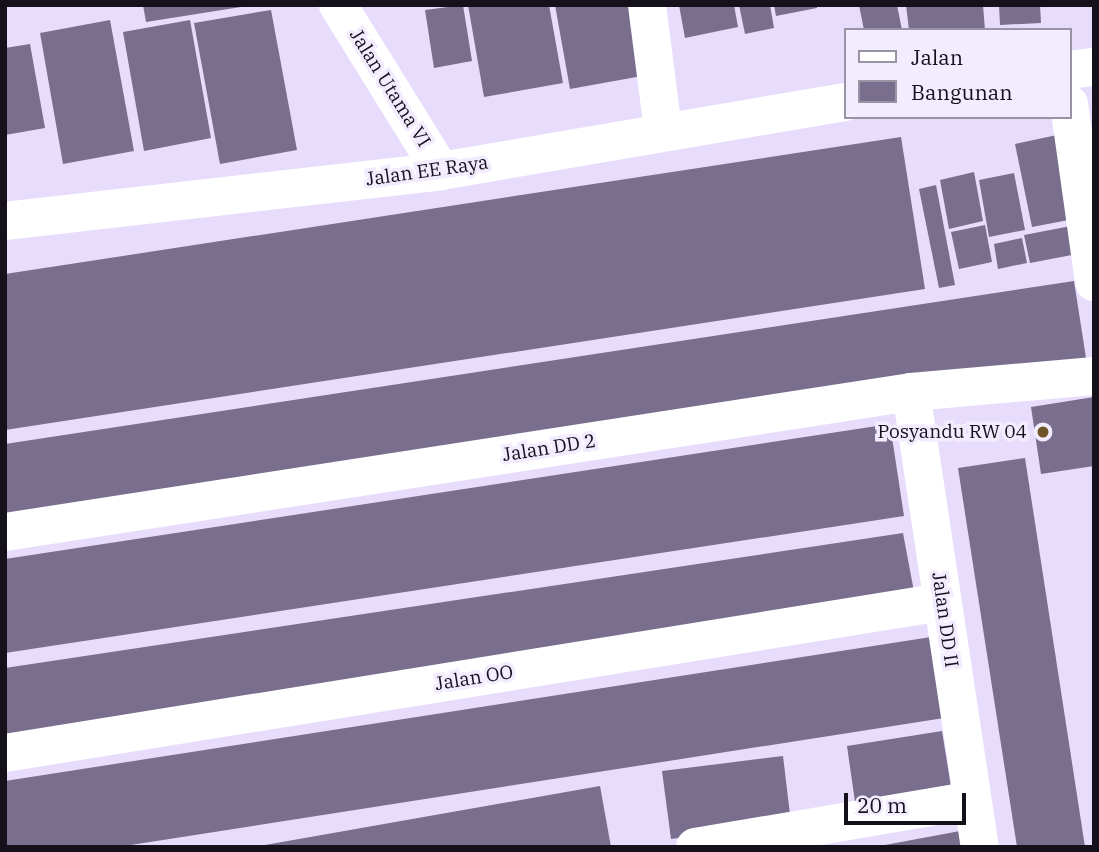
<!DOCTYPE html>
<html>
<head>
<meta charset="utf-8">
<style>
	body { margin:0 }
	#map { position:relative; width:1099px; height:852px; overflow:hidden; background:#e7dcfb; font-family:"IBM Plex Serif",serif }
	div>[style] { position:absolute }
	[style*='--x'] { left:calc(var(--x)*1px); top:calc(var(--y)*1px); width:calc(var(--w)*1px); rotate:calc(var(--a)*1deg) }
	.building>* { inset:0; background:#796e8e }
	.minor>* { height:38px; margin:-19px; padding:0 19px; transform-origin:19px; border-radius:19px; background:#fff }
	.dots>* { width:19px; height:19px; translate:-50% -50%; box-sizing:border-box; border:4px solid #f2ecfe; border-radius:50% }
	span { translate:-50% -50%; white-space:nowrap; text-align:center; line-height:1.15; -webkit-text-stroke:7px #f2ecfe; paint-order:stroke }
	.street-label { font-size:19px; color:#14111b }
	.poi-label { font-size:19px; color:#14111b }
	.right { translate:-100% -50%; text-align:right }
	.frame { position:absolute; inset:0; border:7px solid #14111b; pointer-events:none }
	.legend { position:absolute; left:844px; top:28px; width:228px; height:91px; box-sizing:border-box; background:#f2ecfe; border:2px solid #9994a3; margin:0; padding:9px 12px; list-style:none; font-size:21px; color:#14111b }
	.legend li { display:flex; align-items:center; gap:14px; height:35px }
	.legend b { width:35px; border:2px solid #9994a3 }
	.scale { position:absolute; left:844px; top:793px; width:122px; height:32px; box-sizing:border-box; border:4px solid #14111b; border-top:0; padding-left:9px; font-size:21px; line-height:24px; white-space:nowrap; color:#14111b; -webkit-text-stroke:5px #f2ecfe; paint-order:stroke }
</style>
</head>
<body>
<div id="map">
	<div class="building">
		<div style="clip-path:polygon(143px 5px,241px 5px,241px 7px,146px 22px)"></div>
		<div style="clip-path:polygon(463px 5px,472px 61px,434px 68px,425px 10px)"></div>
		<div style="clip-path:polygon(468px 5px,549px 5px,563px 83px,484px 97px)"></div>
		<div style="clip-path:polygon(555px 5px,629px 5px,642px 76px,570px 89px)"></div>
		<div style="clip-path:polygon(679px 5px,734px 5px,738px 27px,685px 38px)"></div>
		<div style="clip-path:polygon(739px 5px,770px 5px,774px 28px,745px 34px)"></div>
		<div style="clip-path:polygon(774px 5px,817px 5px,817px 8px,776px 16px)"></div>
		<div style="clip-path:polygon(859px 5px,897px 5px,902px 30px,864px 30px)"></div>
		<div style="clip-path:polygon(906px 5px,983px 5px,985px 30px,909px 30px)"></div>
		<div style="clip-path:polygon(999px 5px,1040px 5px,1041px 23px,1000px 25px)"></div>
		<div style="clip-path:polygon(271px 10px,297px 150px,220px 164px,194px 23px)"></div>
		<div style="clip-path:polygon(110px 20px,134px 151px,63px 164px,40px 33px)"></div>
		<div style="clip-path:polygon(190px 20px,211px 138px,144px 151px,123px 32px)"></div>
		<div style="clip-path:polygon(30px 44px,45px 128px,5px 135px,5px 48px)"></div>
		<div style="clip-path:polygon(1057px 135px,1074px 219px,1032px 227px,1015px 144px)"></div>
		<div style="clip-path:polygon(901px 137px,925px 289px,5px 430px,5px 274px)"></div>
		<div style="clip-path:polygon(974px 172px,983px 221px,949px 229px,940px 180px)"></div>
		<div style="clip-path:polygon(1014px 173px,1025px 230px,989px 237px,979px 180px)"></div>
		<div style="clip-path:polygon(936px 185px,955px 285px,939px 288px,919px 189px)"></div>
		<div style="clip-path:polygon(985px 225px,992px 262px,959px 269px,951px 232px)"></div>
		<div style="clip-path:polygon(1071px 226px,1077px 254px,1030px 263px,1024px 235px)"></div>
		<div style="clip-path:polygon(1022px 238px,1027px 263px,998px 269px,994px 244px)"></div>
		<div style="clip-path:polygon(1074px 281px,1086px 358px,5px 523px,5px 444px)"></div>
		<div style="clip-path:polygon(1094px 397px,1094px 466px,1041px 474px,1031px 407px)"></div>
		<div style="clip-path:polygon(890px 424px,904px 516px,5px 653px,5px 559px)"></div>
		<div style="clip-path:polygon(1025px 458px,1085px 847px,1017px 847px,958px 468px)"></div>
		<div style="clip-path:polygon(903px 533px,915px 597px,5px 752px,5px 668px)"></div>
		<div style="clip-path:polygon(931px 637px,944px 718px,118px 847px,5px 847px,5px 781px)"></div>
		<div style="clip-path:polygon(942px 731px,951px 787px,855px 802px,847px 746px)"></div>
		<div style="clip-path:polygon(783px 756px,791px 823px,671px 839px,662px 771px)"></div>
		<div style="clip-path:polygon(600px 786px,611px 847px,265px 847px,265px 845px)"></div>
		<div style="clip-path:polygon(960px 831px,962px 847px,885px 847px,885px 845px)"></div>
	</div>
	<div class="minor">
		<div style="--x:338;--y:5;--w:195;--a:58.2"></div>
		<div style="--x:647;--y:5;--w:126;--a:82.7"></div>
		<div style="--x:1069;--y:70;--w:25;--a:-7"></div>
		<div style="--x:1069;--y:104;--w:180;--a:82"></div>
		<div style="--x:5;--y:221;--w:439;--a:-6.5"></div>
		<div style="--x:441;--y:171;--w:410;--a:-9.7"></div>
		<div style="--x:911;--y:392;--w:460;--a:81.4"></div>
		<div style="--x:5;--y:532;--w:917;--a:-8.78"></div>
		<div style="--x:911;--y:392;--w:184;--a:-5"></div>
		<div style="--x:5;--y:753;--w:949;--a:-9.15"></div>
		<div style="--x:695;--y:847;--w:281;--a:-9.6"></div>
	</div>
	<div class="dots">
		<div style="left:1043px;top:432px;background:#6e5526"></div>
	</div>
	<div class="street-label">
		<span style="left:390px;top:88px;rotate:58deg">Jalan Utama VI</span>
		<span style="left:427px;top:171px;rotate:-8deg">Jalan EE Raya</span>
		<span style="left:549px;top:448px;rotate:-9deg">Jalan DD 2</span>
		<span style="left:945px;top:620px;rotate:82deg">Jalan DD II</span>
		<span style="left:474px;top:678px;rotate:-9deg">Jalan OO</span>
	</div>
	<div class="poi-label">
		<span class="right" style="left:1027px;top:432px">Posyandu RW 04</span>
	</div>
	<div class="frame"></div>
	<ul class="legend">
	<li><b style="height:9px;background:#fff"></b>Jalan</li>
	<li><b style="height:19px;background:#796e8e"></b>Bangunan</li>
	</ul>
	<div class="scale">20 m</div>
</div>
</body>
</html>
